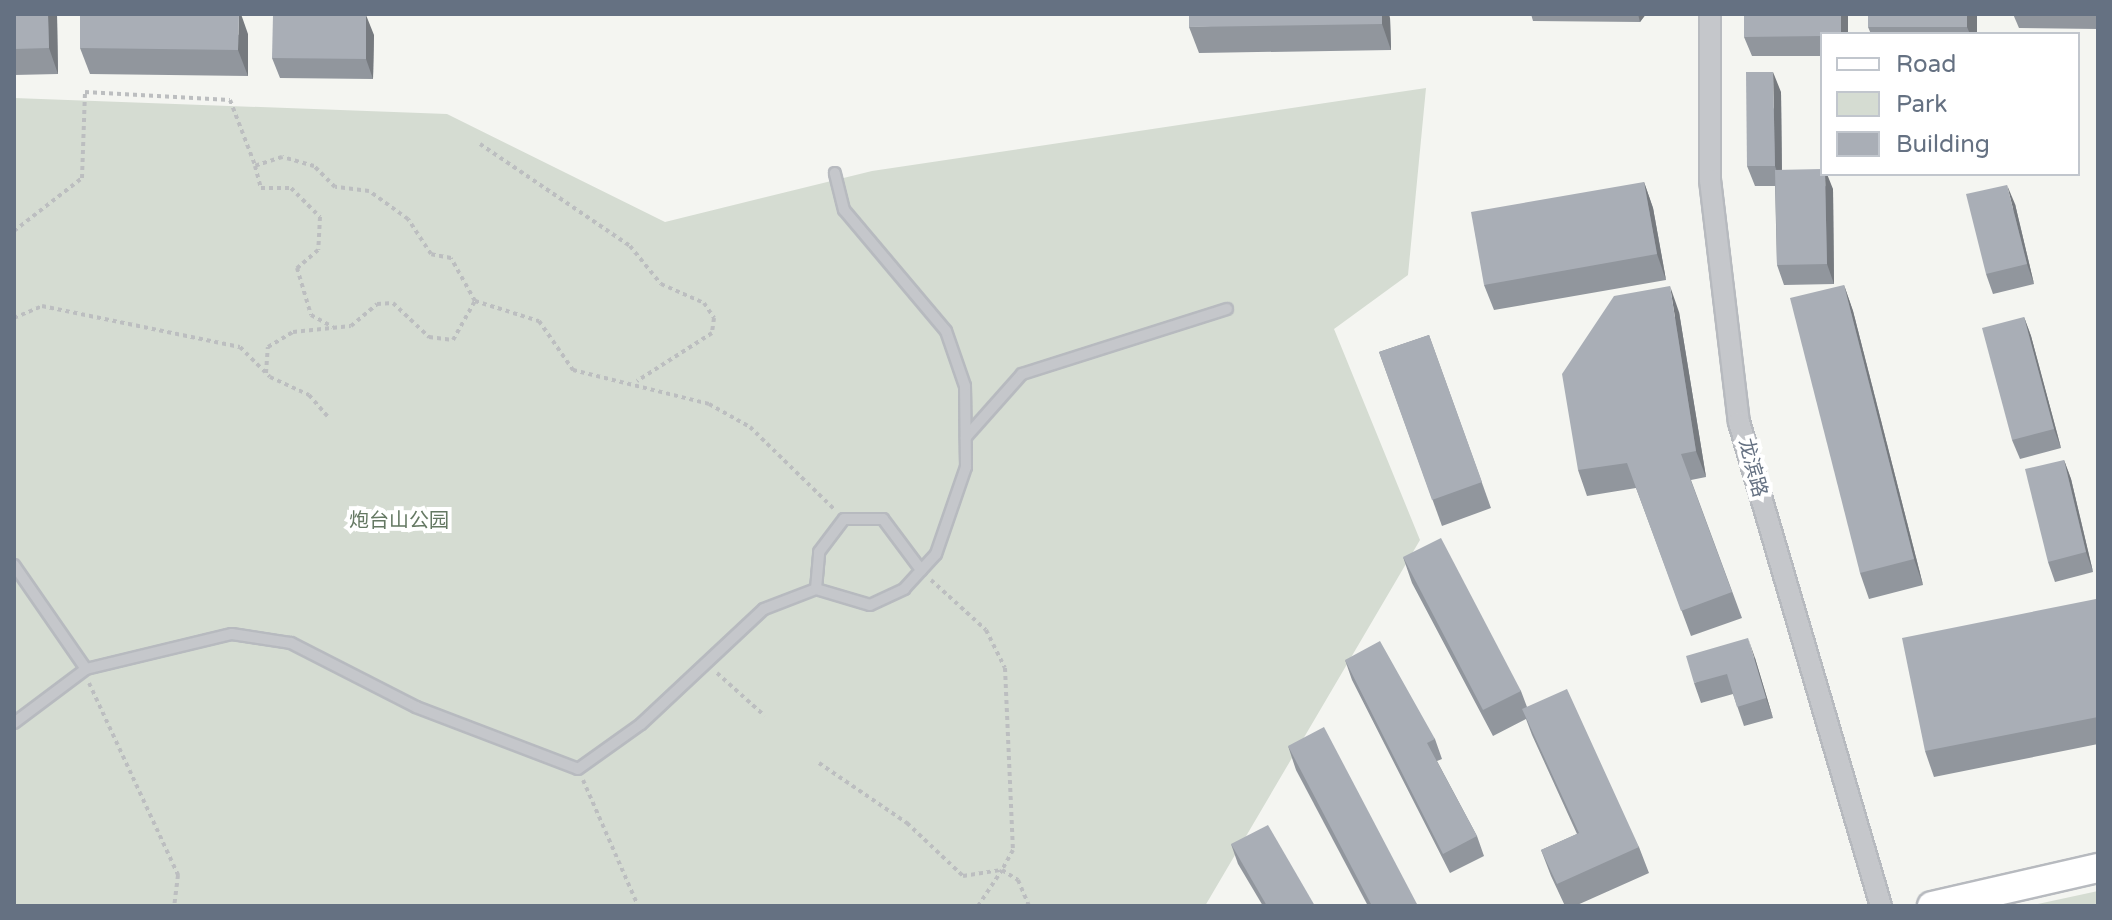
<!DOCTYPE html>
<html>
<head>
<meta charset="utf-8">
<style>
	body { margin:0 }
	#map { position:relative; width:2112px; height:920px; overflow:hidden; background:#f4f5f1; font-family:"Varela Round","Noto Sans SC",sans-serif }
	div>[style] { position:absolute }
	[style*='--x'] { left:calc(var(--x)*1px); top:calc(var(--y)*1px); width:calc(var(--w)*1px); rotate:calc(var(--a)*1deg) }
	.green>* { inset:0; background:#d5dcd2 }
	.path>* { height:4px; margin-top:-2px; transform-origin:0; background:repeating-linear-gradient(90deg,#bcbec0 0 4px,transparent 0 8px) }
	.roads { filter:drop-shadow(2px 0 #b7babf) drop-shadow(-2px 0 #b7babf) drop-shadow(0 2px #b7babf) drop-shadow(0 -2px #b7babf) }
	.lane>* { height:10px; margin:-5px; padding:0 5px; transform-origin:5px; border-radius:5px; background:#c5c7cb }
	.street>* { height:20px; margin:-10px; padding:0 10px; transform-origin:10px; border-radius:10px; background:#c5c7cb }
	.secondary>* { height:28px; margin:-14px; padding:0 14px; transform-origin:14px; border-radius:14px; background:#fff }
	.wall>* { inset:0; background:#91969d }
	.shaded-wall>* { inset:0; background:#767a7f }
	.building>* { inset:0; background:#a9aeb6 }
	span { translate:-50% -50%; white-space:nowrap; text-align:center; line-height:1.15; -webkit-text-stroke:8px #fff; paint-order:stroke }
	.street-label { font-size:20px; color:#657182 }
	.park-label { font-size:20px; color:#657963 }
	.frame { position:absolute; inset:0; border:16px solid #657182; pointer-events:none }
	.legend { position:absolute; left:1820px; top:32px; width:260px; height:144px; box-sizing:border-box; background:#fff; border:2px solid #c1c6cd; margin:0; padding:10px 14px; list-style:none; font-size:24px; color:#657182 }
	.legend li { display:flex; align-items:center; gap:16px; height:40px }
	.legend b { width:40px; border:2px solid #c1c6cd }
</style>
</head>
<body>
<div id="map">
	<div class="green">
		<div style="clip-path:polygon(1426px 88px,1408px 275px,1334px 329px,1420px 540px,1205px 906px,14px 906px,14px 98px,447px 114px,665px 222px,872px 171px)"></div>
		<div style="clip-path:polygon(2098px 891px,2098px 906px,2029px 906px)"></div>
	</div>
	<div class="path">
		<div style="--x:480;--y:144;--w:181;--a:34.2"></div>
		<div style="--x:630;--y:246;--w:49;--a:50.8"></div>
		<div style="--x:661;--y:284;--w:47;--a:23.8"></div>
		<div style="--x:704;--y:303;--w:18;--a:56"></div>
		<div style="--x:714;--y:318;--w:15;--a:98"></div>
		<div style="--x:712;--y:333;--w:89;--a:147.4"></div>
		<div style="--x:14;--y:231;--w:86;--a:-37.9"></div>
		<div style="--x:82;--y:178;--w:86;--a:-88"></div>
		<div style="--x:85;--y:92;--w:145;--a:3.2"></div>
		<div style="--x:230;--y:100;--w:70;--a:69"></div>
		<div style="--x:475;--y:301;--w:67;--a:17.4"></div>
		<div style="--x:539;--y:321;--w:60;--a:55.2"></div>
		<div style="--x:573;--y:370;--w:140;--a:14"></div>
		<div style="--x:709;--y:404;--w:47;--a:29.3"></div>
		<div style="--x:750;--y:427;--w:119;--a:44.3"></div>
		<div style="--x:14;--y:318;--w:30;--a:-23"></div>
		<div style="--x:42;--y:306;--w:202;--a:11.7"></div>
		<div style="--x:240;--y:347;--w:42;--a:45"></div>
		<div style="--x:270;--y:377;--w:43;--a:24.8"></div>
		<div style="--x:309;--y:395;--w:29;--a:49"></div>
		<div style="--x:266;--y:373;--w:26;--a:-86"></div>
		<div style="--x:268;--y:347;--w:29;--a:-31"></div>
		<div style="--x:293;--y:332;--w:58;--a:-5.9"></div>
		<div style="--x:351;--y:326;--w:34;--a:-40"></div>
		<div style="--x:377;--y:304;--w:16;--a:-4"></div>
		<div style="--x:393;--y:303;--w:50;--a:43.4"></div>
		<div style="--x:429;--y:337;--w:24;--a:7"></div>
		<div style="--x:453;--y:340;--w:45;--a:-60.6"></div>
		<div style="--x:475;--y:301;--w:49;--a:-119.2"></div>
		<div style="--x:451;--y:258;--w:20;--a:-169"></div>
		<div style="--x:431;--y:254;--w:42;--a:-123.3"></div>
		<div style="--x:408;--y:219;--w:48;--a:-144.3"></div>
		<div style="--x:369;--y:191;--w:34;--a:-173"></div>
		<div style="--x:335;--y:187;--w:30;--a:-135"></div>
		<div style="--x:314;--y:166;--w:33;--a:-164"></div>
		<div style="--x:282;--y:157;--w:28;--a:162"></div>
		<div style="--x:255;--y:166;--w:23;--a:75"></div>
		<div style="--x:261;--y:188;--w:30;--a:0"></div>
		<div style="--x:291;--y:188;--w:41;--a:45"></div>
		<div style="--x:320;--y:217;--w:33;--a:93"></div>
		<div style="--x:318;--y:250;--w:28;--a:139"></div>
		<div style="--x:297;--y:268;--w:49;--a:73.4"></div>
		<div style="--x:311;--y:315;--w:25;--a:29"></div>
		<div style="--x:931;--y:580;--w:74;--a:42.3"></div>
		<div style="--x:986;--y:630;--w:42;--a:63.4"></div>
		<div style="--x:1005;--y:668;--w:182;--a:87.5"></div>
		<div style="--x:1013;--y:850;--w:23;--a:119"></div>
		<div style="--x:1002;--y:870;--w:19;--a:32"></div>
		<div style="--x:1018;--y:880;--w:28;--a:67"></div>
		<div style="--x:717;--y:673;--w:64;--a:41.9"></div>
		<div style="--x:89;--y:683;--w:212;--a:65.1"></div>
		<div style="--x:178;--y:875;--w:31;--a:97"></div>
		<div style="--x:819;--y:763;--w:107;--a:34.3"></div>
		<div style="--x:907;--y:823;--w:77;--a:43.4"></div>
		<div style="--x:963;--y:876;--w:39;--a:-9"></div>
		<div style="--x:583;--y:780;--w:137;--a:66.4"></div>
		<div style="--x:978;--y:906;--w:43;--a:-56.3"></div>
	</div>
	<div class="roads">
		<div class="lane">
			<div style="--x:966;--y:437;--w:84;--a:-48.4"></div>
			<div style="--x:1022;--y:374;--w:215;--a:-17.6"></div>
			<div style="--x:14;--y:565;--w:126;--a:55.3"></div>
			<div style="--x:86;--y:669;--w:150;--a:-13.5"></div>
			<div style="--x:232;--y:634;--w:60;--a:8.7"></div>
			<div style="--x:291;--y:643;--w:140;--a:27.1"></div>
			<div style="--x:416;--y:707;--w:173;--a:20.9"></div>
			<div style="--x:578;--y:769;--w:77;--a:-35.5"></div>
			<div style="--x:641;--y:724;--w:168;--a:-43.1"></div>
			<div style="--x:764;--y:609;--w:56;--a:-21"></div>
			<div style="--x:816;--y:589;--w:56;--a:16.5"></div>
			<div style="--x:870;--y:605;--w:38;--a:-25"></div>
			<div style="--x:904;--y:589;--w:47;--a:-47.6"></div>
			<div style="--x:936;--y:554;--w:92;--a:-71"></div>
			<div style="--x:966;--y:467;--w:81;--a:-90.7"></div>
			<div style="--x:965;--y:386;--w:58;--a:-109.1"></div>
			<div style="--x:946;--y:331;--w:158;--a:-130.1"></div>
			<div style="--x:844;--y:210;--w:38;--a:-104"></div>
			<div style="--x:816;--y:589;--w:37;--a:-85"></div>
			<div style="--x:819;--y:552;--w:41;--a:-52.9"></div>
			<div style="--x:844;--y:519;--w:39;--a:0"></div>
			<div style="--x:883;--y:519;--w:64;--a:53.3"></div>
			<div style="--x:14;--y:723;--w:90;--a:-36.9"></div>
		</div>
		<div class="street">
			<div style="--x:1710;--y:14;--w:166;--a:90"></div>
			<div style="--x:1710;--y:180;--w:244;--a:83.2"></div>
			<div style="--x:1739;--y:422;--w:504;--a:73.65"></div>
		</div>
		<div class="secondary">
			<div style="--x:1932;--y:906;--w:170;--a:-12.9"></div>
		</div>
	</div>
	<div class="wall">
		<div style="clip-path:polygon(14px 14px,57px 14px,58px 74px,14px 75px)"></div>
		<div style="clip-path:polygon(1531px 14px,1646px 14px,1640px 22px,1533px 21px)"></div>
		<div style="clip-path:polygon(1848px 14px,1848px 34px,1822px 34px,1822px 56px,1752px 56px,1744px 37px)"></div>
		<div style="clip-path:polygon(1977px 14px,1977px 34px,1871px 34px,1868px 27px)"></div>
		<div style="clip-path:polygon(2013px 14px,2098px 14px,2098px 29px,2019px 28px)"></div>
		<div style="clip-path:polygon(1390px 18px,1391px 50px,1199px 53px,1189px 27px)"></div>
		<div style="clip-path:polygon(248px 34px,248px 76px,90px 74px,80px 48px)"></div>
		<div style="clip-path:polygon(374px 35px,373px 79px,280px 78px,272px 58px)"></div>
		<div style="clip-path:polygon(1781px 92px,1782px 170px,1833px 189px,1834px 284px,1784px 285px,1777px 265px,1775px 186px,1755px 186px,1747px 166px)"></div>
		<div style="clip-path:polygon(1644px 182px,1653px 208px,1666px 280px,1494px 310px,1484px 285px)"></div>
		<div style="clip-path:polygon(2015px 204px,2034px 284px,1993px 294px,1986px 274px)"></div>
		<div style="clip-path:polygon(1844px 285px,1853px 311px,1923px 585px,1869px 599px,1860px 573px)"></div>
		<div style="clip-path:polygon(1679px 312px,1706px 477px,1691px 480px,1742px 618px,1691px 636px,1636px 488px,1587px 496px,1578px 470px)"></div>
		<div style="clip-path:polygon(2024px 317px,2031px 336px,2061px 448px,2020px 459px,2012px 440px)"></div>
		<div style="clip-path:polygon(1429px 335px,1491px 508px,1442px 526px,1379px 352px)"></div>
		<div style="clip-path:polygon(2064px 460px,2071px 479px,2093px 572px,2055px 582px,2048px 562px)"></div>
		<div style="clip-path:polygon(1403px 557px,1521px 691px,1527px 707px,1639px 847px,1649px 873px,1575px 906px,1565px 906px,1551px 876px,1541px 850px,1577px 834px,1532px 735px,1526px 719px,1493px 736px,1412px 583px)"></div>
		<div style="clip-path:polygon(2098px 604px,2098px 744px,1934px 777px,1925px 751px)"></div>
		<div style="clip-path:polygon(1755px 658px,1773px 718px,1744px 726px,1733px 694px,1701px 703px,1694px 683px)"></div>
		<div style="clip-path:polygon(1345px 660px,1435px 739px,1442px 759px,1437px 761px,1477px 836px,1484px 856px,1450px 873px,1352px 680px)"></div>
		<div style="clip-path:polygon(1288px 746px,1418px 906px,1368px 906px,1296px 770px)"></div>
		<div style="clip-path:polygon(1231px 844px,1315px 906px,1263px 906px,1238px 864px)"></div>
	</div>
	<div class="shaded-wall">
		<div style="clip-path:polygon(48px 14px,57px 14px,57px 15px,58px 74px,49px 48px)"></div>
		<div style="clip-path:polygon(239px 14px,241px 14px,248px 34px,248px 76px,238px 50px)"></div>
		<div style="clip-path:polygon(1382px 14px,1389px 14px,1390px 18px,1391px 50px,1382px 24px)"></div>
		<div style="clip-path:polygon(1638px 14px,1646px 14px,1640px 22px)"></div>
		<div style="clip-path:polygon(1841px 14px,1848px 14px,1848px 34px,1841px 34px)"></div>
		<div style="clip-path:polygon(1967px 14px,1977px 14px,1977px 34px,1970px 34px,1967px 27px)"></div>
		<div style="clip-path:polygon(366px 15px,374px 35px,373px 79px,366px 59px)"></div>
		<div style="clip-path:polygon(1773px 72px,1781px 92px,1782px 186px,1775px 166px)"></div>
		<div style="clip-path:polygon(1825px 174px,1827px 174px,1833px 189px,1834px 284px,1827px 264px)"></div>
		<div style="clip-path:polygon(1644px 182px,1653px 208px,1666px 280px,1657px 254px)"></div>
		<div style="clip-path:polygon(2007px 185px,2015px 204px,2034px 284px,2027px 264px)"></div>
		<div style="clip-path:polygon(1844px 285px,1853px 311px,1923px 585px,1914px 559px)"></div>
		<div style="clip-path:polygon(1670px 286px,1679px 312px,1706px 477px,1696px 451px)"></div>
		<div style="clip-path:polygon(2024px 317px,2031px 336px,2061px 448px,2054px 429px)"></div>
		<div style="clip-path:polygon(2064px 460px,2071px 479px,2093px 572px,2086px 552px)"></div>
		<div style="clip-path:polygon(1748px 638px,1755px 658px,1773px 718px,1766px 698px)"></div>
	</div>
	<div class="building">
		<div style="clip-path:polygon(14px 14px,48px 14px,49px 48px,14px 49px)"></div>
		<div style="clip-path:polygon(80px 14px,239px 14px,238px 50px,80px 48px)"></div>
		<div style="clip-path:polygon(1189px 14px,1382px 14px,1382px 24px,1189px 27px)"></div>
		<div style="clip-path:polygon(1744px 14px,1841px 14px,1841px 34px,1822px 34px,1822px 36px,1744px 37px)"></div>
		<div style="clip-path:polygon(1868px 14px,1967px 14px,1967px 27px,1868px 27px)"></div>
		<div style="clip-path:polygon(273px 15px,366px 15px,366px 59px,272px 58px)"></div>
		<div style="clip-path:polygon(1746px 72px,1773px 72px,1775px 166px,1747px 166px)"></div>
		<div style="clip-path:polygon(1822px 169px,1822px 174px,1825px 174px,1827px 264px,1777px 265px,1775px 170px)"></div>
		<div style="clip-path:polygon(1644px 182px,1657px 254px,1484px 285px,1471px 212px)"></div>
		<div style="clip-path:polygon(2007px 185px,2027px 264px,1986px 274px,1966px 194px)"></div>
		<div style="clip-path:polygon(1844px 285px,1914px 559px,1860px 573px,1790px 298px)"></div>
		<div style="clip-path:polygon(1670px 286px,1696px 451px,1681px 454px,1732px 592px,1681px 611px,1627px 463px,1578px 470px,1562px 374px,1614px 296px)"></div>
		<div style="clip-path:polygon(2024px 317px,2054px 429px,2012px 440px,1982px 328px)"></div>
		<div style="clip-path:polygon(1429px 335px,1482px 482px,1432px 500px,1379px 352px)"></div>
		<div style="clip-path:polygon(2064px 460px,2086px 552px,2048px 562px,2025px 469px)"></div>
		<div style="clip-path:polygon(1441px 538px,1521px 691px,1483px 710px,1403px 557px)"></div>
		<div style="clip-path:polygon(2096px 599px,2098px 607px,2098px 717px,1925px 751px,1902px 638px)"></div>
		<div style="clip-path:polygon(1748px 638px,1766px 698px,1737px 707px,1727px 674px,1694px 683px,1686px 656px)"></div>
		<div style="clip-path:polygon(1380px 641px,1435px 739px,1427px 743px,1477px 836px,1443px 854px,1345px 660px)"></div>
		<div style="clip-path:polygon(1567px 689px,1639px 847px,1557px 884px,1541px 850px,1579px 833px,1522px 709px)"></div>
		<div style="clip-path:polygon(1324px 727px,1418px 906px,1372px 906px,1288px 746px)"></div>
		<div style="clip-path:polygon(1268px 825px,1315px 906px,1267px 906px,1231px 844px)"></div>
	</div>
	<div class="street-label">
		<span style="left:1752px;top:468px;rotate:75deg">龙滨路</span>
	</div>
	<div class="park-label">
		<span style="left:399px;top:521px">炮台山公园</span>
	</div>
	<div class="frame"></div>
	<ul class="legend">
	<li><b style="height:10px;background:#fff"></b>Road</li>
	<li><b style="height:22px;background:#d5dcd2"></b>Park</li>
	<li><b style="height:22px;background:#a9aeb6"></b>Building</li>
	</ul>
</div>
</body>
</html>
